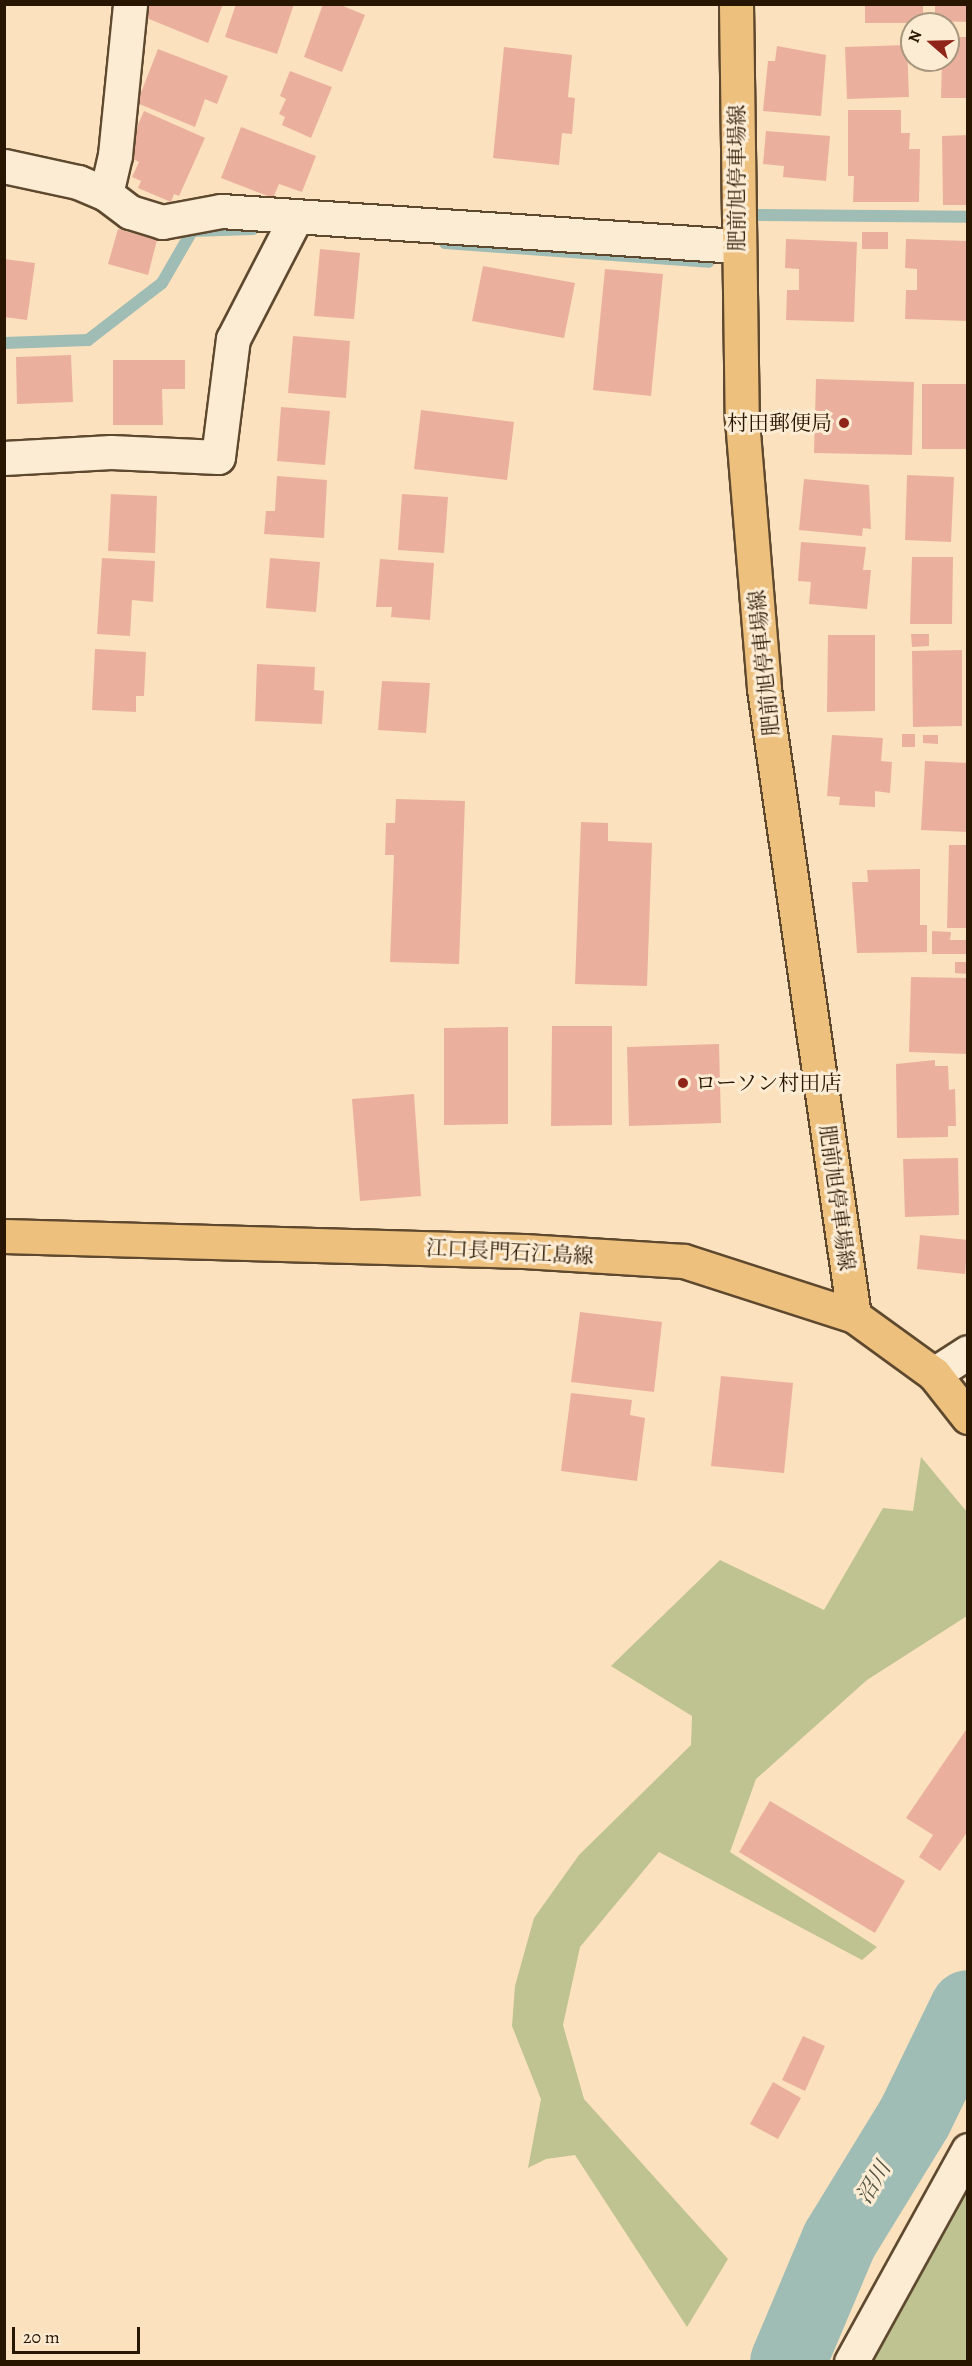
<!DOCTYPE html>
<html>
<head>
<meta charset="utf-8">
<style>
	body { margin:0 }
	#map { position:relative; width:972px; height:2366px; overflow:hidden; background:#fbe1bd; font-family:Alegreya,"Noto Serif JP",serif }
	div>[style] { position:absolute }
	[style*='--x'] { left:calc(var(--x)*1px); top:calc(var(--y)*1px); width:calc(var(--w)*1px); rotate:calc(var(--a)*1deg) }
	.green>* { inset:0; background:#bec391 }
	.stream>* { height:12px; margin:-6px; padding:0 6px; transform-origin:6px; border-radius:6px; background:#9fbcb5 }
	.river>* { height:76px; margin:-38px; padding:0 38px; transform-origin:38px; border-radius:38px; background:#9fbcb5 }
	.building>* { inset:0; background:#ebb09d }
	.roads { filter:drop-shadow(2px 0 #5e492f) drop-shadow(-2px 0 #5e492f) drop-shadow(0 2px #5e492f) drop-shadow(0 -2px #5e492f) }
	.minor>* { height:33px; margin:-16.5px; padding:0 16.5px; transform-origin:16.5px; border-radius:16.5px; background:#fcecd4 }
	.major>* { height:33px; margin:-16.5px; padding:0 16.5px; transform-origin:16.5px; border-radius:16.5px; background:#eec07e }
	.dots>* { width:16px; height:16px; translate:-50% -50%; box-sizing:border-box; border:3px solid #fcecd4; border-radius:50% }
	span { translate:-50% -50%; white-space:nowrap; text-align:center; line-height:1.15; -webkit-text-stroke:6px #fcecd4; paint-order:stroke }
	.street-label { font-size:21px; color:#291600 }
	.poi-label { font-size:21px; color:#291600 }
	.right { translate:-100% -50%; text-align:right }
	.left { translate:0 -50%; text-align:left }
	.water-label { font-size:22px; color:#52503f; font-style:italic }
	.frame { position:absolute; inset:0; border:6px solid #291600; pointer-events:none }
	.north { position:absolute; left:900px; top:12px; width:60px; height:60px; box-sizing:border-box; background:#fcecd4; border:2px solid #a8967f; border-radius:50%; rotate:290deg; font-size:16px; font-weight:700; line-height:24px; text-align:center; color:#291600 }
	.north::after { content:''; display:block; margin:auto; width:21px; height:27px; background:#8f2418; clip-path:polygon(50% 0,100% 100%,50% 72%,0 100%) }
	.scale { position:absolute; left:12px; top:2327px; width:128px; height:27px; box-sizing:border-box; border:3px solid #291600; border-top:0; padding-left:8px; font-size:18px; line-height:21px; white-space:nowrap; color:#291600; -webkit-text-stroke:4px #fcecd4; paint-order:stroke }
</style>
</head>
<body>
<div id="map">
	<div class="green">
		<div style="clip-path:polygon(921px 1457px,967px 1512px,967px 1616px,867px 1680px,756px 1779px,730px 1852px,877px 1947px,862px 1960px,659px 1852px,580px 1947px,563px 2025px,584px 2099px,728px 2259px,687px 2327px,575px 2155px,546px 2159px,528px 2168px,541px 2099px,512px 2026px,515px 1986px,534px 1918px,579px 1855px,691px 1745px,692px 1716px,611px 1666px,720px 1560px,824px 1610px,883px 1508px,913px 1511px)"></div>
		<div style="clip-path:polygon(967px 2177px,967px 2361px,869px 2362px)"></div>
	</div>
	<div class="stream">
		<div style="--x:758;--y:215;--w:210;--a:0.5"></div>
		<div style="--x:445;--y:243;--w:264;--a:4.1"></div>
		<div style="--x:4;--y:343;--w:84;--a:-2"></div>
		<div style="--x:88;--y:340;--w:93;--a:-37.6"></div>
		<div style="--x:162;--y:283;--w:60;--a:-60"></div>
		<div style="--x:192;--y:231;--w:61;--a:-1.9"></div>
	</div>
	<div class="river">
		<div style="--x:788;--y:2362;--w:131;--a:-67.1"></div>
		<div style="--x:839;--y:2241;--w:145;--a:-58.5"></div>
		<div style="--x:915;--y:2117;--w:121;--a:-64.1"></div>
	</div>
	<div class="building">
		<div style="clip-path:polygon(149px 4px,223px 4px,208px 43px,144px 17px)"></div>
		<div style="clip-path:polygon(236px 4px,294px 4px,277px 54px,225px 37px)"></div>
		<div style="clip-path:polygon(323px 4px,338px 4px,365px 15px,342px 72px,304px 57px)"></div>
		<div style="clip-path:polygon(865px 4px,923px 4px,923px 23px,865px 23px)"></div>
		<div style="clip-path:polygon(935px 4px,968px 4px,968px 22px,935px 21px)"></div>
		<div style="clip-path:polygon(948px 37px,968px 37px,968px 98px,941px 98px,942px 60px,948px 60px)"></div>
		<div style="clip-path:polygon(907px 45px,909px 97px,847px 99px,845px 47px)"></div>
		<div style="clip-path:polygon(777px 46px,826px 55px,821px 116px,763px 111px,768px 61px,775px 61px)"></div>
		<div style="clip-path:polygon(504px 47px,572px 55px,568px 97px,575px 98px,572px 134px,562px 133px,559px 165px,493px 158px)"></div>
		<div style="clip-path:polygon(158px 49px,228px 76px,217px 104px,205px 99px,195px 127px,137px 103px)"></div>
		<div style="clip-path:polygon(290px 71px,332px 87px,311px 138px,282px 125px,285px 117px,279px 114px,286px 99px,280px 96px)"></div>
		<div style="clip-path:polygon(848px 110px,901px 110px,901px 133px,910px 133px,909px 149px,920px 149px,919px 202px,853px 202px,854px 176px,848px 176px)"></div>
		<div style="clip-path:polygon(144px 111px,205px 138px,179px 196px,174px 194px,171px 202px,138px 188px,141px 181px,132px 177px,139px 162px,125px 155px)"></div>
		<div style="clip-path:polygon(241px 127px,316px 156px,302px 192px,279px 184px,273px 198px,221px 178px)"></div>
		<div style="clip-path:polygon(766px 131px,830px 136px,826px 181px,783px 177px,784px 166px,763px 164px)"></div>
		<div style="clip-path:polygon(968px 135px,968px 205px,943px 205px,942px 136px)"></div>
		<div style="clip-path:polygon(118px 229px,157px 240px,148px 275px,108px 264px)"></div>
		<div style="clip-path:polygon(862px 232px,888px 232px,888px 249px,862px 249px)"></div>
		<div style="clip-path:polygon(786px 239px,857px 242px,854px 322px,786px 320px,787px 290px,799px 290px,799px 269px,785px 268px)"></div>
		<div style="clip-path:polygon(906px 239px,968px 241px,968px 321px,905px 319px,906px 290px,917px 290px,917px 269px,905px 268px)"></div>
		<div style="clip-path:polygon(320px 249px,360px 253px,354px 319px,314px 316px)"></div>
		<div style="clip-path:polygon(4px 259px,35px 263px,27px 320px,4px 317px)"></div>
		<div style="clip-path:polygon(483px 266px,575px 283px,564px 338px,472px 321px)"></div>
		<div style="clip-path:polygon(605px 269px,663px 274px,651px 396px,593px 390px)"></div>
		<div style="clip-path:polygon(293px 336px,350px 341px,346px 398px,288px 393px)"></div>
		<div style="clip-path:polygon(71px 355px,73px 402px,17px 404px,16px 357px)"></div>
		<div style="clip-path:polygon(113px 360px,185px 360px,185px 389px,162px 389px,163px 425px,113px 425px)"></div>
		<div style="clip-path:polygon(816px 379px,914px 382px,912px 455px,814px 453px)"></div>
		<div style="clip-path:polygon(922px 384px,968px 384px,968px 449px,922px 449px)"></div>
		<div style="clip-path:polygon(281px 407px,330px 411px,325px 465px,277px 461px)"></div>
		<div style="clip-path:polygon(421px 410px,514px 422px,507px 480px,414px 469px)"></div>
		<div style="clip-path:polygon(907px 475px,954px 477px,951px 542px,905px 540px)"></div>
		<div style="clip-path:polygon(277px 476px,327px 480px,324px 538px,264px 534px,266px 511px,275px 511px)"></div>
		<div style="clip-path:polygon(804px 479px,869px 485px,871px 529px,863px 528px,862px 536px,799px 530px)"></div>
		<div style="clip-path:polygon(111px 494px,157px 496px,155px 553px,108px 551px)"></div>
		<div style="clip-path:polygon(402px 494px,448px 497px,444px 553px,398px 550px)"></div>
		<div style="clip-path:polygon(801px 542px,866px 547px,863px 570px,871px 570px,867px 609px,809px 604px,811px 582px,798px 581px)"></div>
		<div style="clip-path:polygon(912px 557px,953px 557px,952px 624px,910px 624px)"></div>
		<div style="clip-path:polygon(102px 558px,155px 561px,153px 602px,132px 600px,130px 636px,97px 634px)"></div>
		<div style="clip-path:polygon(270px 558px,320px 562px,316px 612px,266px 608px)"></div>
		<div style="clip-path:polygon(380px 559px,434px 563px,430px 620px,391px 617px,392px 607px,376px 607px)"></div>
		<div style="clip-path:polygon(911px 634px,929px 634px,929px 646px,912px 647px)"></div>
		<div style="clip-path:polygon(828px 635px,875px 635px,875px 711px,827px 712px)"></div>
		<div style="clip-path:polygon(95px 649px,146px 652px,144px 696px,136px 696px,136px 712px,92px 710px)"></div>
		<div style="clip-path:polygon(962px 650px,962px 726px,913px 727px,912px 651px)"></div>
		<div style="clip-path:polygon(257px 664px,315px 667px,314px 690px,324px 691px,322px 724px,255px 721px)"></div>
		<div style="clip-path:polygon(382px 681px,430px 683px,426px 733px,378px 730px)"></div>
		<div style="clip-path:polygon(902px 734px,915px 734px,915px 747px,902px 747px)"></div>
		<div style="clip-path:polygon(832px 735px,883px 738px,881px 761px,892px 762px,890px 793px,875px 791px,875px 807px,839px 805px,840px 797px,827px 796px)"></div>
		<div style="clip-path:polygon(923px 735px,938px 735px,938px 744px,923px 743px)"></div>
		<div style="clip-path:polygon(925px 761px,968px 763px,968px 832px,921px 830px)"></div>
		<div style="clip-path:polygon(396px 799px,465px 801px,459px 964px,390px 962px,394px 855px,385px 855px,386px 823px,395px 823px)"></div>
		<div style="clip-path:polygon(581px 822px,608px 823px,608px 841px,652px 843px,647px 986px,575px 984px)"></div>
		<div style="clip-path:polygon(949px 845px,968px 845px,968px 928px,947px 928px)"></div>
		<div style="clip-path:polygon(920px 869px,920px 925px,927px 925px,927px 952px,857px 953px,852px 882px,868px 882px,867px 870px)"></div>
		<div style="clip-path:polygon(932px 931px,951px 932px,950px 940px,968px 940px,968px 954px,932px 954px)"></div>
		<div style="clip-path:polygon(955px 962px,968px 962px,968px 974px,955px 973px)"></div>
		<div style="clip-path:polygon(911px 977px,968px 978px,968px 1054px,909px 1052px)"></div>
		<div style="clip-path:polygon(552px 1026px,612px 1026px,612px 1125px,551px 1126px)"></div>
		<div style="clip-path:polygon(508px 1027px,508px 1124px,444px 1125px,444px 1028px)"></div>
		<div style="clip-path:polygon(719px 1044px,721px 1123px,629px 1126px,627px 1047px)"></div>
		<div style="clip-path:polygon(935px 1060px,935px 1066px,948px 1066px,949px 1090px,955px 1089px,956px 1126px,948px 1126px,948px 1137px,897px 1138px,896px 1064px)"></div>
		<div style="clip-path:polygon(414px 1094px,421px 1196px,360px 1201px,352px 1099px)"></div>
		<div style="clip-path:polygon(958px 1158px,959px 1215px,905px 1217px,903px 1159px)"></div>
		<div style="clip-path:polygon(920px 1235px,968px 1240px,965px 1274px,917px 1269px)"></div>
		<div style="clip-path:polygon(580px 1312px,662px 1322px,654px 1392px,571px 1382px)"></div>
		<div style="clip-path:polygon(721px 1376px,793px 1383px,784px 1473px,711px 1466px)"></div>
		<div style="clip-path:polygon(571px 1393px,632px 1400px,630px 1415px,645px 1418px,637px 1481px,561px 1471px)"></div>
		<div style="clip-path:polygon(968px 1727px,968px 1831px,940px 1871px,919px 1857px,933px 1835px,906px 1818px)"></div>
		<div style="clip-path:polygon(770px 1801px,905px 1881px,875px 1933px,739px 1852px)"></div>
		<div style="clip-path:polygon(803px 2036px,825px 2046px,805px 2091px,782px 2080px)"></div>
		<div style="clip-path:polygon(773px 2082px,801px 2098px,778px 2139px,750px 2124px)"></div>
	</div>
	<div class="roads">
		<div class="minor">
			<div style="--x:4;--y:166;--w:76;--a:12.2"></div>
			<div style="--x:78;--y:182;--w:30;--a:23"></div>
			<div style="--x:106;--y:194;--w:30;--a:37"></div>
			<div style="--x:130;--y:212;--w:34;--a:17"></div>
			<div style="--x:162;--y:222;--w:60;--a:-10.6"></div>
			<div style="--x:221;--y:211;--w:517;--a:3.88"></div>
			<div style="--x:106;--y:194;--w:40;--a:-77"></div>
			<div style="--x:115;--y:155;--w:152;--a:-84.3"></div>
			<div style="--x:4;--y:458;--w:107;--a:-3.2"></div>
			<div style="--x:111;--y:452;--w:107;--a:2.7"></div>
			<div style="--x:218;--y:457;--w:119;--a:-82.8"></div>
			<div style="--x:233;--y:339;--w:137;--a:-62.7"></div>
			<div style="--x:934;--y:1374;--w:40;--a:-32.9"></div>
			<div style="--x:851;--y:2362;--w:242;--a:-61.1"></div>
		</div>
		<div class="major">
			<div style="--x:736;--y:4;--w:416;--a:89.2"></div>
			<div style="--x:742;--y:420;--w:270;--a:85.3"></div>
			<div style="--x:764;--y:689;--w:633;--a:81.83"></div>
			<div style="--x:4;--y:1236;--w:520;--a:1.65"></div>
			<div style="--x:524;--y:1251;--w:160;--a:3.6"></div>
			<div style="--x:684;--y:1261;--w:179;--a:17.9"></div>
			<div style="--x:854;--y:1316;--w:99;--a:35.9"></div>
			<div style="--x:934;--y:1374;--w:55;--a:51.7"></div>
		</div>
	</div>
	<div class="dots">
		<div style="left:844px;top:423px;background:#8f2418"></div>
		<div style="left:683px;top:1083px;background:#8f2418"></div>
	</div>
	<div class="street-label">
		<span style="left:737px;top:178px;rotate:-90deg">肥前旭停車場線</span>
		<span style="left:764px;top:663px;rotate:-96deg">肥前旭停車場線</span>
		<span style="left:837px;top:1198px;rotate:82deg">肥前旭停車場線</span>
		<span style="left:510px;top:1252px;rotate:3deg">江口長門石江島線</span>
	</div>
	<div class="poi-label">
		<span class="right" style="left:832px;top:423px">村田郵便局</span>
		<span class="left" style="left:695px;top:1083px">ローソン村田店</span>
	</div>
	<div class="water-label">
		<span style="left:874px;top:2183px;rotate:-59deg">沼川</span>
	</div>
	<div class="frame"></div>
	<div class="north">N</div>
	<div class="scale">20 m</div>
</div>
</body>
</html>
